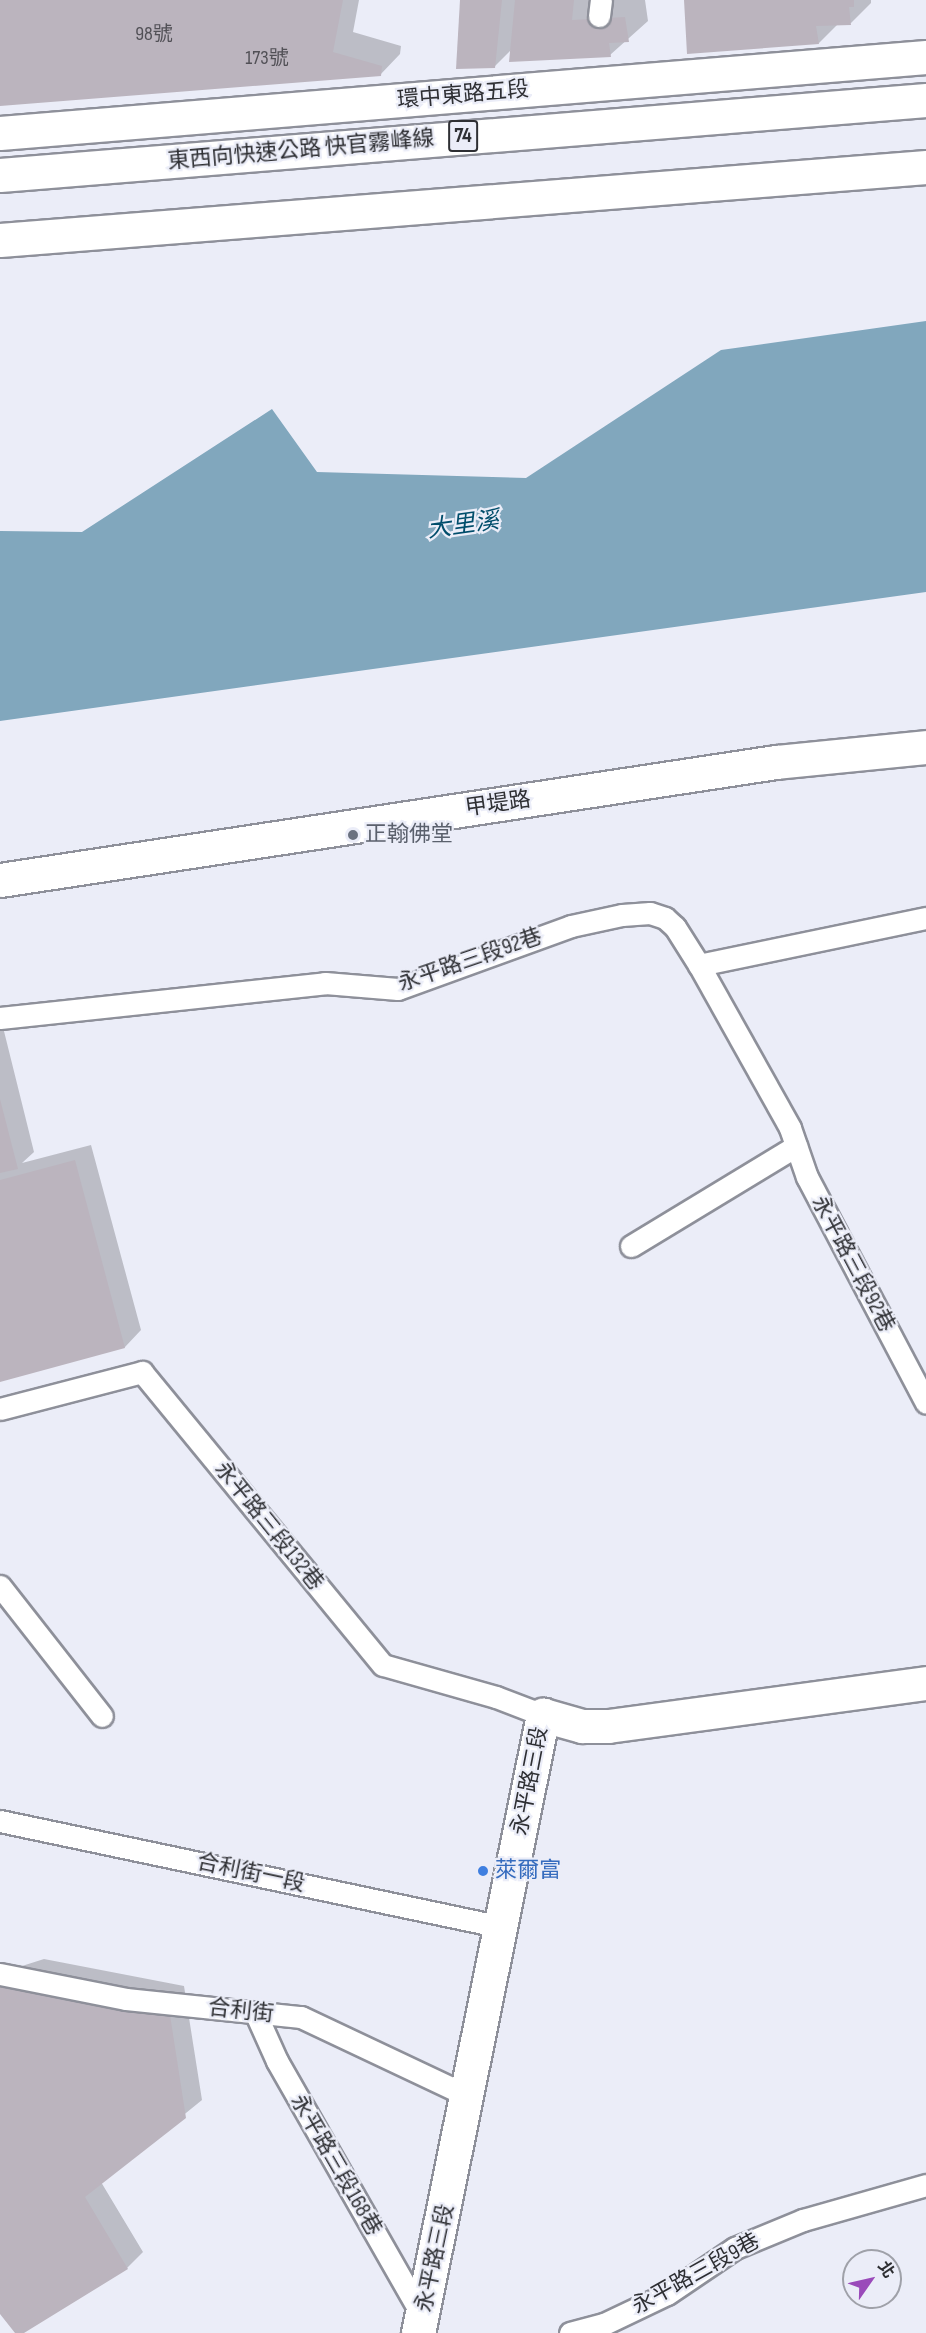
<!DOCTYPE html>
<html>
<head>
<meta charset="utf-8">
<style>
	body { margin:0 }
	#map { position:relative; width:926px; height:2333px; overflow:hidden; background:#ebedf8; font-family:"Sofia Sans Condensed","Noto Sans TC",sans-serif }
	div>[style] { position:absolute }
	[style*='--x'] { left:calc(var(--x)*1px); top:calc(var(--y)*1px); width:calc(var(--w)*1px); rotate:calc(var(--a)*1deg) }
	.water>* { inset:0; background:#81a7bd }
	.shadow>* { inset:0; background:#0003 }
	.building>* { inset:0; background:#bbb4be }
	.roads { filter:drop-shadow(2px 0 #8e909a) drop-shadow(-2px 0 #8e909a) drop-shadow(0 2px #8e909a) drop-shadow(0 -2px #8e909a) }
	.service>* { height:21px; margin:-10.5px; padding:0 10.5px; transform-origin:10.5px; border-radius:10.5px; background:#fff }
	.minor>* { height:33px; margin:-16.5px; padding:0 16.5px; transform-origin:16.5px; border-radius:16.5px; background:#fff }
	.tertiary>* { height:33px; margin:-16.5px; padding:0 16.5px; transform-origin:16.5px; border-radius:16.5px; background:#fff }
	.trunk>* { height:33px; margin:-16.5px; padding:0 16.5px; transform-origin:16.5px; border-radius:16.5px; background:#fff }
	.dots>* { width:16px; height:16px; translate:-50% -50%; box-sizing:border-box; border:3px solid #ebedf8; border-radius:50% }
	span { translate:-50% -50%; white-space:nowrap; text-align:center; line-height:1.15; -webkit-text-stroke:4.5px #ebedf8; paint-order:stroke }
	.number-label { font-size:20px; color:#515056 }
	.number-label span { -webkit-text-stroke-width:0 }
	.shield-label span { padding:2px 4px; background:#ebedf8; border:2px solid; border-radius:4px; -webkit-text-stroke-width:0 }
	.shield-label { font-size:21px; color:#2e2f33; font-weight:700 }
	.street-label { font-size:22px; color:#2e2f33 }
	.worship-label { font-size:22px; color:#5b616d }
	.left { translate:0 -50%; text-align:left }
	.shop-label { font-size:22px; color:#366cbe }
	.water-label { font-size:24px; color:#004d6b; font-style:italic }
	.north { position:absolute; left:842px; top:2249px; width:60px; height:60px; box-sizing:border-box; background:#ebedf8; border:2px solid #9fa1a9; border-radius:50%; rotate:56deg; font-size:16px; font-weight:700; line-height:24px; text-align:center; color:#2e2f33 }
	.north::after { content:''; display:block; margin:auto; width:21px; height:27px; background:#9a4aba; clip-path:polygon(50% 0,100% 100%,50% 72%,0 100%) }
</style>
</head>
<body>
<div id="map">
	<div class="water">
		<div style="clip-path:polygon(926px 321px,926px 592px,0 721px,0 531px,82px 532px,272px 409px,317px 472px,526px 478px,721px 350px)"></div>
	</div>
	<div class="shadow">
		<div style="clip-path:polygon(0 0,359px 0,353px 32px,401px 46px,400px 54px,380px 75px,0 104px)"></div>
		<div style="clip-path:polygon(462px 0,645px 0,648px 21px,610px 55px,512px 49px,495px 66px)"></div>
		<div style="clip-path:polygon(685px 0,871px 0,871px 3px,851px 23px,838px 24px,819px 43px)"></div>
		<div style="clip-path:polygon(0 1015px,34px 1152px,22px 1163px,91px 1145px,141px 1330px,125px 1347px,0 1380px)"></div>
		<div style="clip-path:polygon(44px 1959px,184px 1986px,202px 2100px,101px 2182px,143px 2252px,127px 2268px,17px 2333px,0 2312px,0 1973px)"></div>
	</div>
	<div class="building">
		<div style="clip-path:polygon(0 0,343px 0,333px 52px,382px 66px,381px 76px,0 106px)"></div>
		<div style="clip-path:polygon(460px 0,502px 0,495px 68px,456px 69px)"></div>
		<div style="clip-path:polygon(515px 0,574px 0,572px 20px,625px 17px,629px 42px,609px 43px,611px 57px,509px 62px)"></div>
		<div style="clip-path:polygon(684px 0,854px 0,854px 7px,849px 7px,851px 25px,816px 26px,819px 44px,687px 54px)"></div>
		<div style="clip-path:polygon(0 1099px,18px 1169px,0 1173px)"></div>
		<div style="clip-path:polygon(75px 1160px,125px 1348px,0 1382px,0 1180px)"></div>
		<div style="clip-path:polygon(0 1983px,168px 2002px,186px 2118px,85px 2197px,128px 2269px,24px 2333px,15px 2333px,0 2314px)"></div>
	</div>
	<div class="roads">
		<div class="service">
			<div style="--x:599;--y:16;--w:16;--a:-83"></div>
			<div style="--x:699;--y:965;--w:232;--a:-11.7"></div>
			<div style="--x:0;--y:1018;--w:327;--a:-6.1"></div>
			<div style="--x:325;--y:983;--w:73;--a:4.7"></div>
			<div style="--x:398;--y:989;--w:184;--a:-20"></div>
			<div style="--x:571;--y:926;--w:52;--a:-12.2"></div>
			<div style="--x:622;--y:915;--w:28;--a:-4"></div>
			<div style="--x:650;--y:913;--w:16;--a:18"></div>
			<div style="--x:665;--y:918;--w:13;--a:42"></div>
			<div style="--x:675;--y:927;--w:45;--a:57.7"></div>
			<div style="--x:699;--y:965;--w:187;--a:60.8"></div>
			<div style="--x:790;--y:1128;--w:52;--a:70.9"></div>
			<div style="--x:807;--y:1177;--w:255;--a:62.2"></div>
			<div style="--x:631;--y:1246;--w:193;--a:-31.2"></div>
			<div style="--x:0;--y:1409;--w:147;--a:-14.6"></div>
			<div style="--x:142;--y:1372;--w:379;--a:50.6"></div>
			<div style="--x:383;--y:1665;--w:117;--a:15.8"></div>
			<div style="--x:496;--y:1697;--w:50;--a:21"></div>
			<div style="--x:0;--y:1586;--w:165;--a:51.9"></div>
			<div style="--x:0;--y:1821;--w:513;--a:11.92"></div>
			<div style="--x:0;--y:1974;--w:128;--a:11.2"></div>
			<div style="--x:126;--y:1999;--w:176;--a:5.9"></div>
			<div style="--x:301;--y:2017;--w:185;--a:25.3"></div>
			<div style="--x:255;--y:2012;--w:54;--a:65.8"></div>
			<div style="--x:277;--y:2061;--w:292;--a:60.3"></div>
			<div style="--x:570;--y:2333;--w:35;--a:-15"></div>
			<div style="--x:604;--y:2324;--w:70;--a:-25.5"></div>
			<div style="--x:667;--y:2294;--w:82;--a:-34.1"></div>
			<div style="--x:735;--y:2248;--w:74;--a:-22.4"></div>
			<div style="--x:803;--y:2220;--w:128;--a:-15.9"></div>
		</div>
		<div class="minor">
			<div style="--x:0;--y:880;--w:785;--a:-8.65"></div>
			<div style="--x:776;--y:762;--w:151;--a:-5.7"></div>
			<div style="--x:418;--y:2333;--w:631;--a:-78.57"></div>
			<div style="--x:543;--y:1715;--w:41;--a:15.8"></div>
			<div style="--x:582;--y:1726;--w:26;--a:0"></div>
			<div style="--x:608;--y:1726;--w:321;--a:-7.7"></div>
		</div>
		<div class="tertiary">
			<div style="--x:0;--y:133;--w:929;--a:-4.69"></div>
		</div>
		<div class="trunk">
			<div style="--x:0;--y:175;--w:929;--a:-4.63"></div>
			<div style="--x:0;--y:240;--w:929;--a:-4.51"></div>
		</div>
	</div>
	<div class="dots">
		<div style="left:353px;top:835px;background:#6b7280"></div>
		<div style="left:483px;top:1871px;background:#3f7fe0"></div>
	</div>
	<div class="number-label">
		<span style="left:154px;top:34px">98號</span>
		<span style="left:267px;top:58px">173號</span>
	</div>
	<div class="shield-label">
		<span style="left:463px;top:136px">74</span>
	</div>
	<div class="street-label">
		<span style="left:463px;top:95px;rotate:-5deg">環中東路五段</span>
		<span style="left:301px;top:150px;rotate:-5deg">東西向快速公路 快官霧峰線</span>
		<span style="left:498px;top:804px;rotate:-8deg">甲堤路</span>
		<span style="left:470px;top:960px;rotate:-19deg">永平路三段92巷</span>
		<span style="left:853px;top:1264px;rotate:62deg">永平路三段92巷</span>
		<span style="left:269px;top:1526px;rotate:51deg">永平路三段132巷</span>
		<span style="left:530px;top:1781px;rotate:-79deg">永平路三段</span>
		<span style="left:251px;top:1873px;rotate:12deg">合利街一段</span>
		<span style="left:241px;top:2011px;rotate:6deg">合利街</span>
		<span style="left:336px;top:2165px;rotate:60deg">永平路三段168巷</span>
		<span style="left:435px;top:2258px;rotate:-78deg">永平路三段</span>
		<span style="left:696px;top:2274px;rotate:-29deg">永平路三段9巷</span>
	</div>
	<div class="worship-label">
		<span class="left" style="left:365px;top:835px">正翰佛堂</span>
	</div>
	<div class="shop-label">
		<span class="left" style="left:495px;top:1871px">萊爾富</span>
	</div>
	<div class="water-label">
		<span style="left:463px;top:525px;rotate:-8deg">大里溪</span>
	</div>
	<div class="north">北</div>
</div>
</body>
</html>
